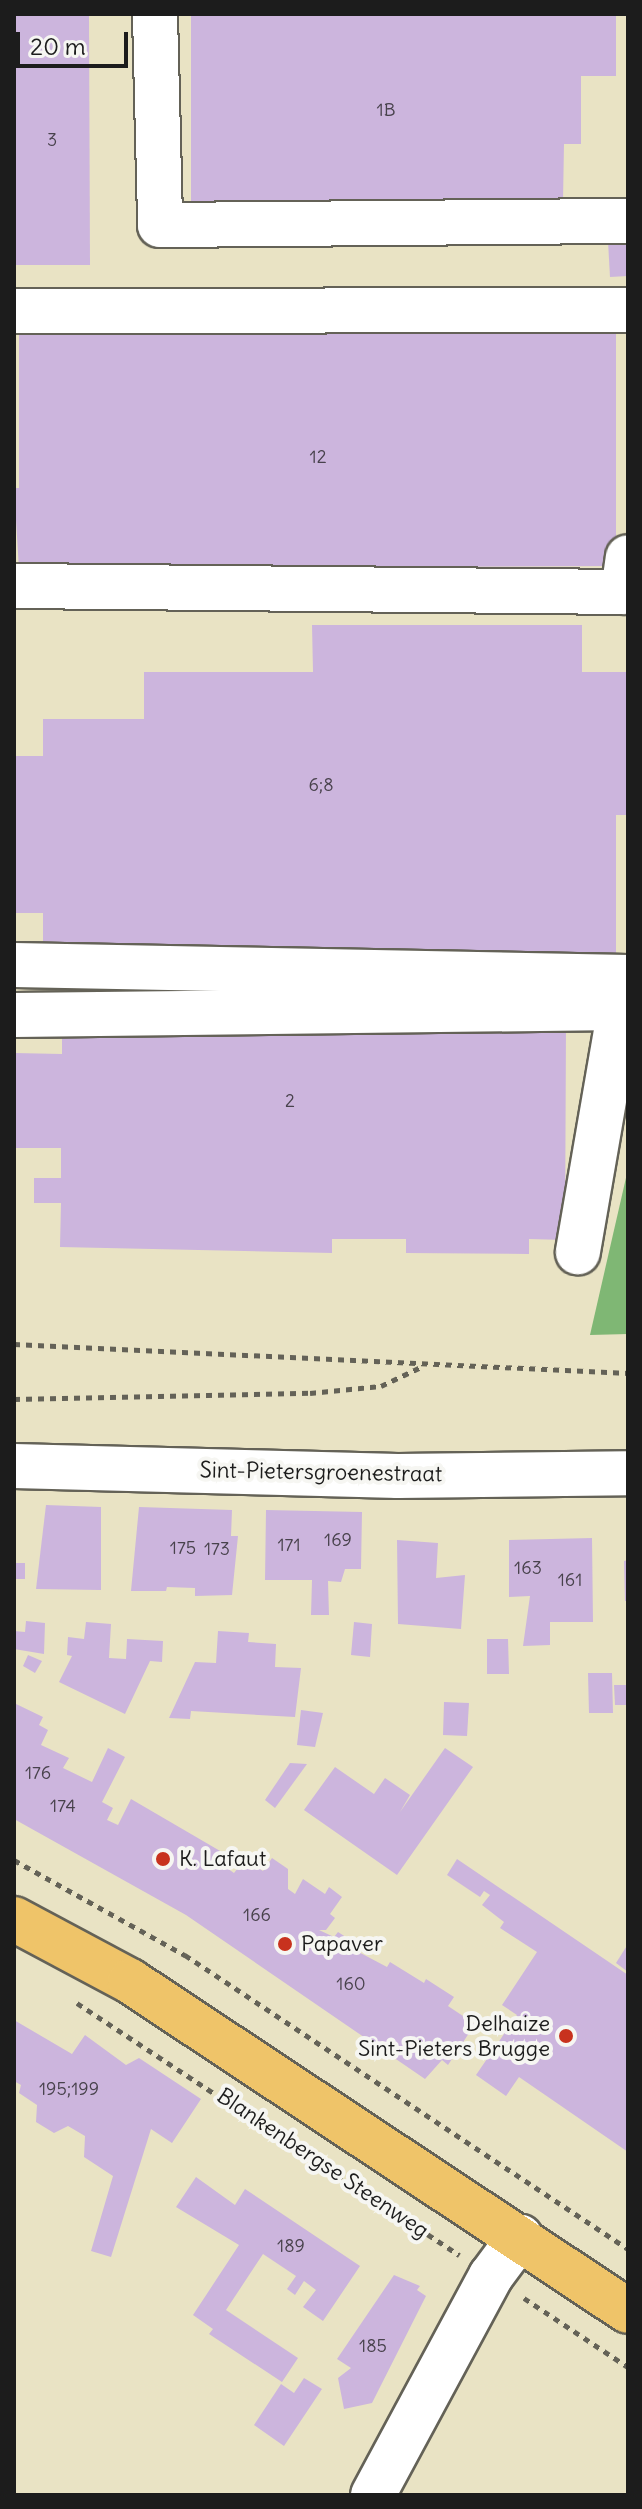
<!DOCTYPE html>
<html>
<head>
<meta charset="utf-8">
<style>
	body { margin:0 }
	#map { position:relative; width:642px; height:2509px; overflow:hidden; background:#e9e3c4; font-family:Delius,sans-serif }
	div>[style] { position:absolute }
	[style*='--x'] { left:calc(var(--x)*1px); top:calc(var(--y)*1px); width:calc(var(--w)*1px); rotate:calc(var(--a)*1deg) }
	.forest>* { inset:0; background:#7fb774 }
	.building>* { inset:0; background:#ccb5dd }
	.path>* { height:5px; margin-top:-2.5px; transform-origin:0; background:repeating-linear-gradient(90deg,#646257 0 6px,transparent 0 12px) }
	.roads { filter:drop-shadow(2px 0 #646257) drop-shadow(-2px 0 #646257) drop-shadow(0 2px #646257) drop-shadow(0 -2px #646257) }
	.minor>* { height:44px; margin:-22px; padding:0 22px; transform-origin:22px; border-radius:22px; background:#fff }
	.major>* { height:44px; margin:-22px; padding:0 22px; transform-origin:22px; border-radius:22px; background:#efc469 }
	.dots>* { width:22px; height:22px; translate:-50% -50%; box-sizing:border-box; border:4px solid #f6f6f2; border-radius:50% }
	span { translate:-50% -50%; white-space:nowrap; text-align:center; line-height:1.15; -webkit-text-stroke:8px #f6f6f2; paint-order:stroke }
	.number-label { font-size:18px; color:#48424c }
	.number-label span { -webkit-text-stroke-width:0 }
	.street-label { font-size:22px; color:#1c1c1c }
	.poi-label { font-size:22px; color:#1c1c1c }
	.left { translate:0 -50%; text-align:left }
	.right { translate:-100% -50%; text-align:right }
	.frame { position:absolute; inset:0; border:16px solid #1c1c1c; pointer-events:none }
	.scale { position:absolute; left:16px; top:32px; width:112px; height:36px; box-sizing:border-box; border:4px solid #1c1c1c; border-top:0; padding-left:10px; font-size:24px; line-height:28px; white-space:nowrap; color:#1c1c1c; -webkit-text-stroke:6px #f6f6f2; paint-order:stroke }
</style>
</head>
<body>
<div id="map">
	<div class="forest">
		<div style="clip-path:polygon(628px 1169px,628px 1334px,590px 1335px)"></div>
	</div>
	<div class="building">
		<div style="clip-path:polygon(14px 14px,89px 14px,90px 265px,14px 265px)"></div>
		<div style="clip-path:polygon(191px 14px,616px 14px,616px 76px,581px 76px,581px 144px,564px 144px,563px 201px,191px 201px)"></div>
		<div style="clip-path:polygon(608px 241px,628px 241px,628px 276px,610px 277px)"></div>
		<div style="clip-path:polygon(135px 331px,616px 334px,616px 566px,19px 569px,14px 488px,19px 488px,19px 332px)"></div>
		<div style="clip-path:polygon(312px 625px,582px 625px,582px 672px,628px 672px,628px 815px,616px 815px,616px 963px,43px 963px,43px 913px,14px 913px,14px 756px,43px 756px,43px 719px,144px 719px,144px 672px,313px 672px)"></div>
		<div style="clip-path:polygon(62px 1016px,566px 1025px,565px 1240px,529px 1239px,529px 1254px,406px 1253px,406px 1239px,332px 1239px,332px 1253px,60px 1247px,61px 1203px,34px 1203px,34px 1178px,61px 1178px,61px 1148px,14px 1148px,14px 1053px,62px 1054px)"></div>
		<div style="clip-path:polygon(46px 1505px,101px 1507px,101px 1590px,36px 1589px)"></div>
		<div style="clip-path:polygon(139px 1507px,232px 1510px,231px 1536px,238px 1536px,232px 1595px,195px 1596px,195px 1588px,167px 1587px,166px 1591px,131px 1591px)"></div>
		<div style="clip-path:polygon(266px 1510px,362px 1512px,361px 1569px,345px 1569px,341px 1582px,328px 1581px,329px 1615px,311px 1615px,312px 1580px,265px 1580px)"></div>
		<div style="clip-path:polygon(592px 1538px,593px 1622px,550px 1622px,550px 1645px,523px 1646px,530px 1596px,509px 1597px,509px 1540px)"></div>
		<div style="clip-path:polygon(397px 1540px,438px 1543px,436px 1578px,465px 1575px,461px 1629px,398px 1624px)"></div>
		<div style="clip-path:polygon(628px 1560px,628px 1601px,625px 1601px,624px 1561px)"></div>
		<div style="clip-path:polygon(14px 1563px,25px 1563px,25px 1579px,14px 1579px)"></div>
		<div style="clip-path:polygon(26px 1621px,45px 1623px,44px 1654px,14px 1649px,14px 1631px,25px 1632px)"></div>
		<div style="clip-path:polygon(86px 1622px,111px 1624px,109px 1658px,126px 1659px,127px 1639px,163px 1641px,162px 1662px,150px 1661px,125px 1714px,59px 1682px,72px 1656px,67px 1655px,68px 1637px,84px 1639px)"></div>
		<div style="clip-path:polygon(354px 1622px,372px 1624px,370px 1657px,351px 1655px)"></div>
		<div style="clip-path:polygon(218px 1631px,249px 1633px,248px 1642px,276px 1644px,275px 1667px,301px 1668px,295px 1717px,191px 1711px,190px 1719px,169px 1718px,195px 1662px,216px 1663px)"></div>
		<div style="clip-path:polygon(487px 1639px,508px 1639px,509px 1674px,487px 1674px)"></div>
		<div style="clip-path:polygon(28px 1655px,42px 1661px,35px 1673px,23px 1666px)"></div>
		<div style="clip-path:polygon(588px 1673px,612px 1673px,613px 1713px,589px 1713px)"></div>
		<div style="clip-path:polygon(614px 1685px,628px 1685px,628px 1705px,615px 1705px)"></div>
		<div style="clip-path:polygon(444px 1702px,469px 1703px,467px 1736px,443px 1735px)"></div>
		<div style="clip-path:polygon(14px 1703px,43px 1717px,39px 1725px,48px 1730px,41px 1745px,69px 1758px,63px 1768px,92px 1782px,108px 1748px,125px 1757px,102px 1802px,113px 1808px,107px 1820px,118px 1825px,131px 1799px,227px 1855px,221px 1864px,234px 1873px,245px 1859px,263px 1871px,272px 1858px,288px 1869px,288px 1889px,295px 1894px,303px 1879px,325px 1894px,329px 1887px,342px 1897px,330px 1914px,335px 1918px,326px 1930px,319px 1930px,334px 1937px,338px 1932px,349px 1939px,346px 1944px,351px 1948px,387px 1967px,390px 1962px,424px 1983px,426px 1979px,454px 1997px,448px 2006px,475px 2024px,448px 2065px,442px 2060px,425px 2079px,186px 1915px,14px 1819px)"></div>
		<div style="clip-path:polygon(301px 1710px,323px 1713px,315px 1747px,297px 1745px)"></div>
		<div style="clip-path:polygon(445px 1748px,473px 1767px,397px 1875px,304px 1810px,335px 1767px,374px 1794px,385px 1778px,410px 1795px,400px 1812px)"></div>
		<div style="clip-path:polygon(290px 1763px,307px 1764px,275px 1808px,265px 1800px)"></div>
		<div style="clip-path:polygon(457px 1859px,628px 1975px,628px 2152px,519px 2077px,506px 2096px,476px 2075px,517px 2015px,502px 2005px,537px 1952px,500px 1928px,504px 1922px,482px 1905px,490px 1895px,484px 1891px,480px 1897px,447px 1875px)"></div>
		<div style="clip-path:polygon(628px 1944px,628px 1972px,616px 1963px)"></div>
		<div style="clip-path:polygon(14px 2020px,72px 2054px,85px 2035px,126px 2065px,139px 2058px,201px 2099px,172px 2143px,151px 2129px,111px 2257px,91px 2251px,113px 2176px,84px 2157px,85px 2136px,68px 2126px,54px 2133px,36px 2122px,37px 2105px,19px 2093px,21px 2085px,14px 2081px)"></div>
		<div style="clip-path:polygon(196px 2177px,235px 2205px,245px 2189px,360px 2266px,323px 2321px,303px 2307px,316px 2290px,304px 2281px,295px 2295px,287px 2289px,296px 2276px,263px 2254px,226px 2310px,298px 2358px,282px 2382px,209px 2334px,213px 2329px,193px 2315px,239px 2245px,176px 2207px)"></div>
		<div style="clip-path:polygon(394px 2275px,420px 2286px,417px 2290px,426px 2296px,372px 2403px,344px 2409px,338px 2378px,351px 2368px,337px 2359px)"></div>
		<div style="clip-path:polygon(304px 2378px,322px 2389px,284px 2446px,254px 2425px,281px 2384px,294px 2393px)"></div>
	</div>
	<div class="path">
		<div style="--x:14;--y:1344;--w:615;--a:2.7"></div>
		<div style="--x:14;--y:1399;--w:296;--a:-1.2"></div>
		<div style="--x:310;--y:1393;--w:71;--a:-5.6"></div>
		<div style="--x:381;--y:1386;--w:44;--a:-25.4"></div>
		<div style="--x:14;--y:1860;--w:196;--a:29.1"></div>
		<div style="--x:185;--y:1955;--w:532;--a:33.57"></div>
		<div style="--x:77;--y:2003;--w:458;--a:33.4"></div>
		<div style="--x:524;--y:2298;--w:125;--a:33.6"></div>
	</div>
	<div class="roads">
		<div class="minor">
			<div style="--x:155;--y:14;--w:211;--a:88.6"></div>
			<div style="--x:160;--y:225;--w:468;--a:-0.5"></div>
			<div style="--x:14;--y:311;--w:614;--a:-0.09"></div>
			<div style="--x:14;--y:586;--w:609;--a:0.56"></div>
			<div style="--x:623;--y:592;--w:35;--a:-82"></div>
			<div style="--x:14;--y:965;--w:614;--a:1.12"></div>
			<div style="--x:14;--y:1015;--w:606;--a:-0.66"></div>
			<div style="--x:620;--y:1008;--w:248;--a:99.8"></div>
			<div style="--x:14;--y:1466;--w:384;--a:1.5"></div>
			<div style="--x:398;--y:1476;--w:230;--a:-0.7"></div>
			<div style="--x:373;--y:2495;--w:249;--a:-61.7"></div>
			<div style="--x:491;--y:2276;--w:49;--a:-53.4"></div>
		</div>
		<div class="major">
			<div style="--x:14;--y:1919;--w:132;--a:28.1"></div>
			<div style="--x:130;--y:1981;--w:597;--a:33.53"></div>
		</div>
	</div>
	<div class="dots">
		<div style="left:163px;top:1859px;background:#c8321e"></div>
		<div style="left:285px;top:1944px;background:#c8321e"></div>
		<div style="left:566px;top:2036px;background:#c8321e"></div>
	</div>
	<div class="number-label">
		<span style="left:386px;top:110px">1B</span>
		<span style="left:52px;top:140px">3</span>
		<span style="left:318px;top:457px">12</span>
		<span style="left:321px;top:785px">6;8</span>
		<span style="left:290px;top:1101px">2</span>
		<span style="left:338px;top:1540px">169</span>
		<span style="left:289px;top:1545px">171</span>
		<span style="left:183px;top:1548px">175</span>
		<span style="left:217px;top:1549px">173</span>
		<span style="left:528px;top:1568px">163</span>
		<span style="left:570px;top:1580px">161</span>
		<span style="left:38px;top:1773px">176</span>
		<span style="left:63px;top:1806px">174</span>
		<span style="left:257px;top:1915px">166</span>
		<span style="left:351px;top:1984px">160</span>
		<span style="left:69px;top:2089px">195;199</span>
		<span style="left:291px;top:2246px">189</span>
		<span style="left:373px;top:2346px">185</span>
	</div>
	<div class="street-label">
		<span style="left:321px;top:1472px;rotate:1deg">Sint-Pietersgroenestraat</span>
		<span style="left:323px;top:2163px;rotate:34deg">Blankenbergse Steenweg</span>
	</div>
	<div class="poi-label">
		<span class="left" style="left:179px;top:1859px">K. Lafaut</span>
		<span class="left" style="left:301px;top:1944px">Papaver</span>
		<span class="right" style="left:550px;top:2036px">Delhaize<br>Sint-Pieters Brugge</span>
	</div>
	<div class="frame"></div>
	<div class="scale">20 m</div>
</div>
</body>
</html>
